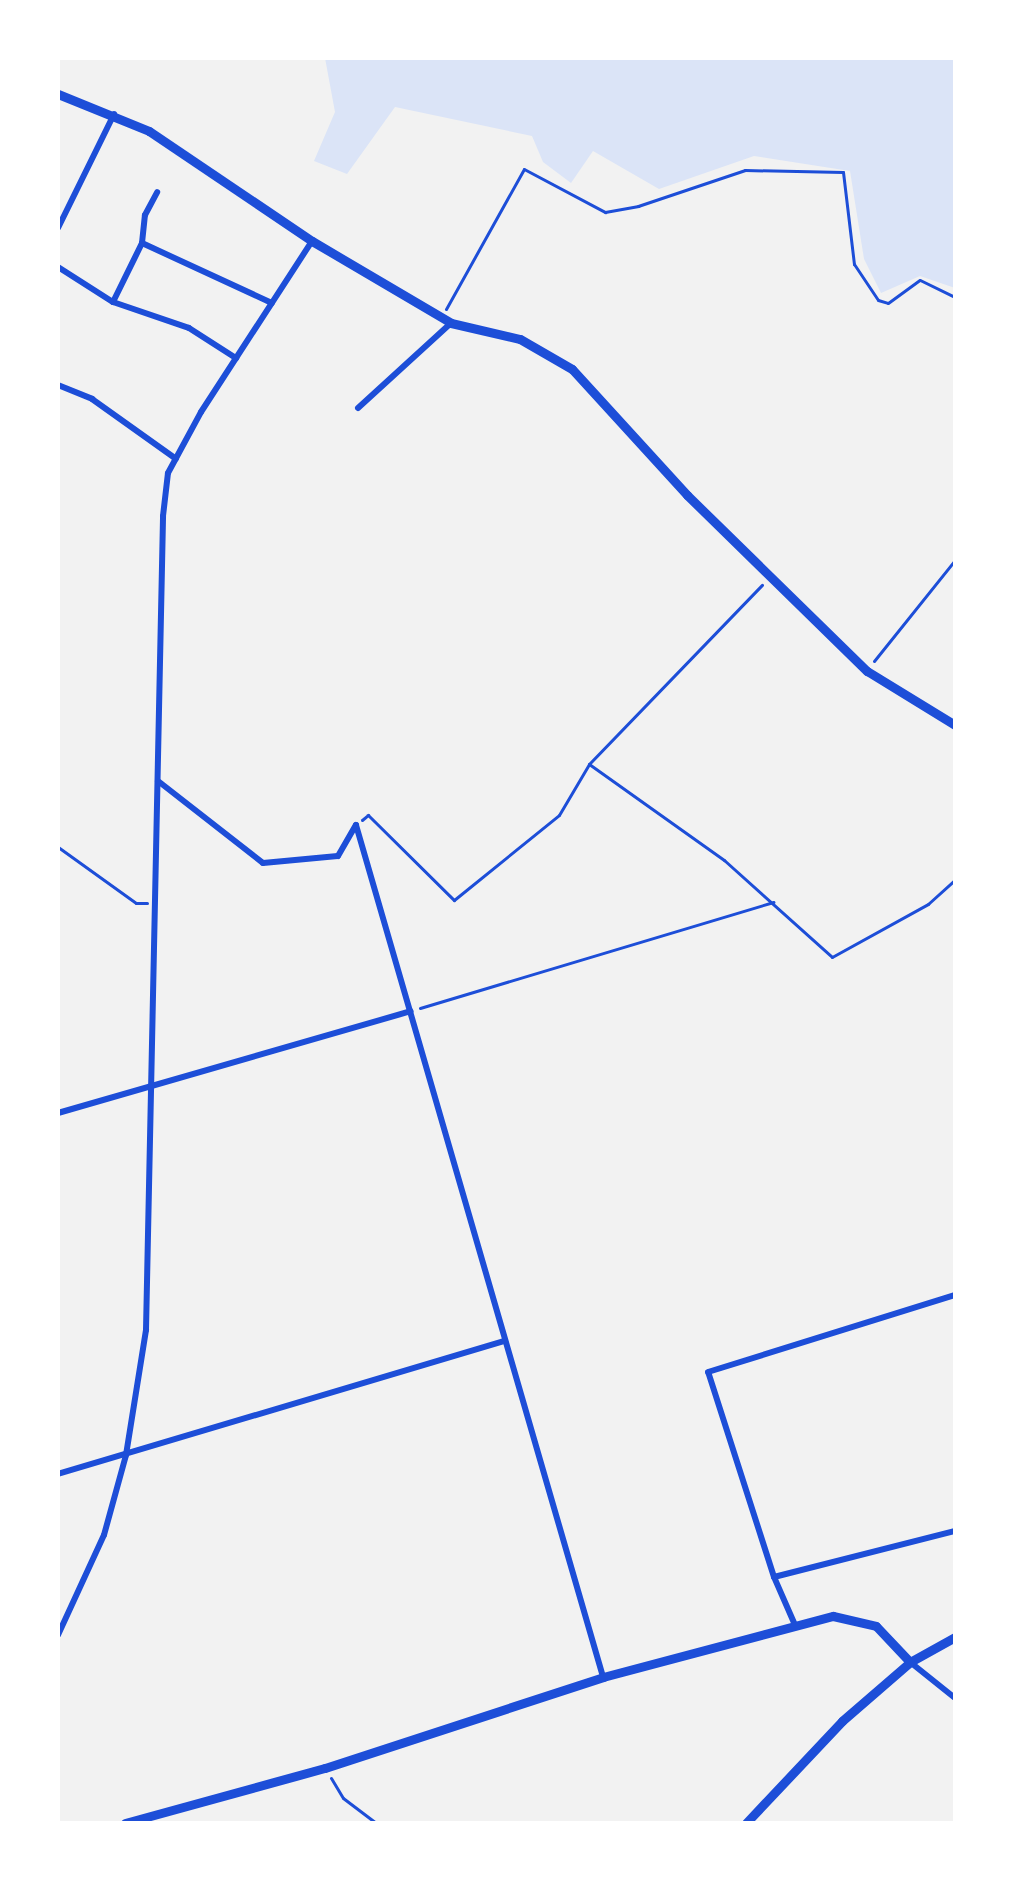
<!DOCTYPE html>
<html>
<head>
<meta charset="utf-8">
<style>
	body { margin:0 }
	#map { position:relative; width:1013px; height:1881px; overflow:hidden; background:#f2f2f2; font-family:"Archivo Narrow",sans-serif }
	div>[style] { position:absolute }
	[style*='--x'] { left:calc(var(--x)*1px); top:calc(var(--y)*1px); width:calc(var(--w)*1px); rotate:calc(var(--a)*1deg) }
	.green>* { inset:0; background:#dbe4f7 }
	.path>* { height:3px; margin:-1.5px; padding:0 1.5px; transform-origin:1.5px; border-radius:1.5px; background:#1d4ed8 }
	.minor>* { height:6px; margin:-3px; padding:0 3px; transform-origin:3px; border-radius:3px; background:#1d4ed8 }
	.secondary>* { height:9px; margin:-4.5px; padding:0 4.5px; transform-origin:4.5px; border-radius:4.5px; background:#1d4ed8 }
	span { translate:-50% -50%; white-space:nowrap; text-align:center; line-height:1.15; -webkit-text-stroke:8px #fff; paint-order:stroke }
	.frame { position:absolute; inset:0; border:60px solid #fff; pointer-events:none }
</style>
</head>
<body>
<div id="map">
	<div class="green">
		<div style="clip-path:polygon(325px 58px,955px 58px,955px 288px,920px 276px,881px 293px,864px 259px,850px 171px,754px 156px,659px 189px,593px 151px,571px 183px,543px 162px,532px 136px,395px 107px,347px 174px,314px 161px,335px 112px)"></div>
	</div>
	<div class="path">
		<div style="--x:446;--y:309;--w:160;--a:-60.9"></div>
		<div style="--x:524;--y:169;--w:92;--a:28"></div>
		<div style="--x:605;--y:212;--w:34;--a:-10"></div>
		<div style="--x:638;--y:206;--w:113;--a:-18.6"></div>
		<div style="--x:745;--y:170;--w:98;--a:1.2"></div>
		<div style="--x:843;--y:172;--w:93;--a:83.2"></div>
		<div style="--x:854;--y:264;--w:43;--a:56.3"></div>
		<div style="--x:878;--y:300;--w:10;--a:17"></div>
		<div style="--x:888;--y:303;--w:39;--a:-36"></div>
		<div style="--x:920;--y:280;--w:39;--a:26"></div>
		<div style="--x:874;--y:661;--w:129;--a:-51.3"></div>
		<div style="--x:589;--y:764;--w:166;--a:35.4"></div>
		<div style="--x:724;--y:860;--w:145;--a:41.9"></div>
		<div style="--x:832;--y:957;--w:110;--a:-28.9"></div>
		<div style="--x:928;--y:904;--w:36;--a:-42"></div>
		<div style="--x:362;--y:820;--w:8;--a:-40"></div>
		<div style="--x:368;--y:815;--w:121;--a:44.7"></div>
		<div style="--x:454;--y:900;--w:135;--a:-39"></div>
		<div style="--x:559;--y:815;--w:59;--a:-59.5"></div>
		<div style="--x:589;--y:764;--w:249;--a:-46"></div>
		<div style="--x:58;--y:847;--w:96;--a:35.7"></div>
		<div style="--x:136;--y:903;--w:11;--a:0"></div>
		<div style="--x:420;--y:1008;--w:369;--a:-16.7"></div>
		<div style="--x:331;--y:1778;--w:23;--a:59"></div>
		<div style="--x:343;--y:1798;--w:41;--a:37.1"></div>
	</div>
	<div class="minor">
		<div style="--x:58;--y:228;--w:127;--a:-63.8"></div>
		<div style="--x:142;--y:243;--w:143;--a:24.8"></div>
		<div style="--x:58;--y:267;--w:65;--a:32.5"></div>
		<div style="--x:113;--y:302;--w:80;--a:18.9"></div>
		<div style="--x:189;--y:328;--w:56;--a:32.6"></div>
		<div style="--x:113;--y:302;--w:66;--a:-63.8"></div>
		<div style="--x:142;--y:243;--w:28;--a:-84"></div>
		<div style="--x:145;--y:215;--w:26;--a:-62"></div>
		<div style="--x:58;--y:385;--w:37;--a:22"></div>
		<div style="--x:92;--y:399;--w:103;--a:35.5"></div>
		<div style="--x:358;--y:408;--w:126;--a:-42.4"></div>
		<div style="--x:158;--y:781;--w:133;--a:38"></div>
		<div style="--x:263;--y:863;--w:75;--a:-5.3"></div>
		<div style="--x:338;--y:856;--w:36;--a:-60"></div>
		<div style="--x:356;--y:825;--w:887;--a:73.83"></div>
		<div style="--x:58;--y:1113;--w:367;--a:-16.1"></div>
		<div style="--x:58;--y:1474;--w:466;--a:-16.6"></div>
		<div style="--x:774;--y:1577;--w:187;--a:-14.3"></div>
		<div style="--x:795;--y:1625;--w:52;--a:-113.6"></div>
		<div style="--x:774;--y:1577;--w:215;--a:-107.8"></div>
		<div style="--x:708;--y:1372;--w:259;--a:-17.3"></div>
		<div style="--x:58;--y:1635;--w:110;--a:-65.3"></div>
		<div style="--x:104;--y:1535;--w:83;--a:-74.6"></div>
		<div style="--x:126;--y:1455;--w:127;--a:-80.9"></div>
		<div style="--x:146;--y:1330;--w:814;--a:-88.8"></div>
		<div style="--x:163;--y:516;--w:43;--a:-83.4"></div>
		<div style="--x:168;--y:473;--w:69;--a:-61.6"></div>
		<div style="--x:201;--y:412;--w:204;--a:-57"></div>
		<div style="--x:910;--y:1662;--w:58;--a:38.7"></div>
	</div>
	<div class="secondary">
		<div style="--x:58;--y:94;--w:98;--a:22.1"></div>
		<div style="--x:149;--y:131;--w:197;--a:34"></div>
		<div style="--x:312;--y:241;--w:161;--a:30.5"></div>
		<div style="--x:451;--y:323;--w:71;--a:13.1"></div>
		<div style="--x:520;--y:339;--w:60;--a:30"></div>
		<div style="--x:572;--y:369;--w:171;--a:47.6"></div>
		<div style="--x:687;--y:495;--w:252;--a:44.4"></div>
		<div style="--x:867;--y:671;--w:103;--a:31.5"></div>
		<div style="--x:125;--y:1823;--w:207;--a:-15.4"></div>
		<div style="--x:325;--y:1768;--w:293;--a:-18.1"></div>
		<div style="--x:603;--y:1677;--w:238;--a:-14.9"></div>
		<div style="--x:833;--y:1616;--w:44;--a:13.1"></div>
		<div style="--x:876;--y:1626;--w:50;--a:46.6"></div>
		<div style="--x:910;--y:1662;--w:51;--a:-29.1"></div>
		<div style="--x:746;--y:1823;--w:140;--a:-46.7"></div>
		<div style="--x:842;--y:1721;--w:90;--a:-40.9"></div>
	</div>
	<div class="frame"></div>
</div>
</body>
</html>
